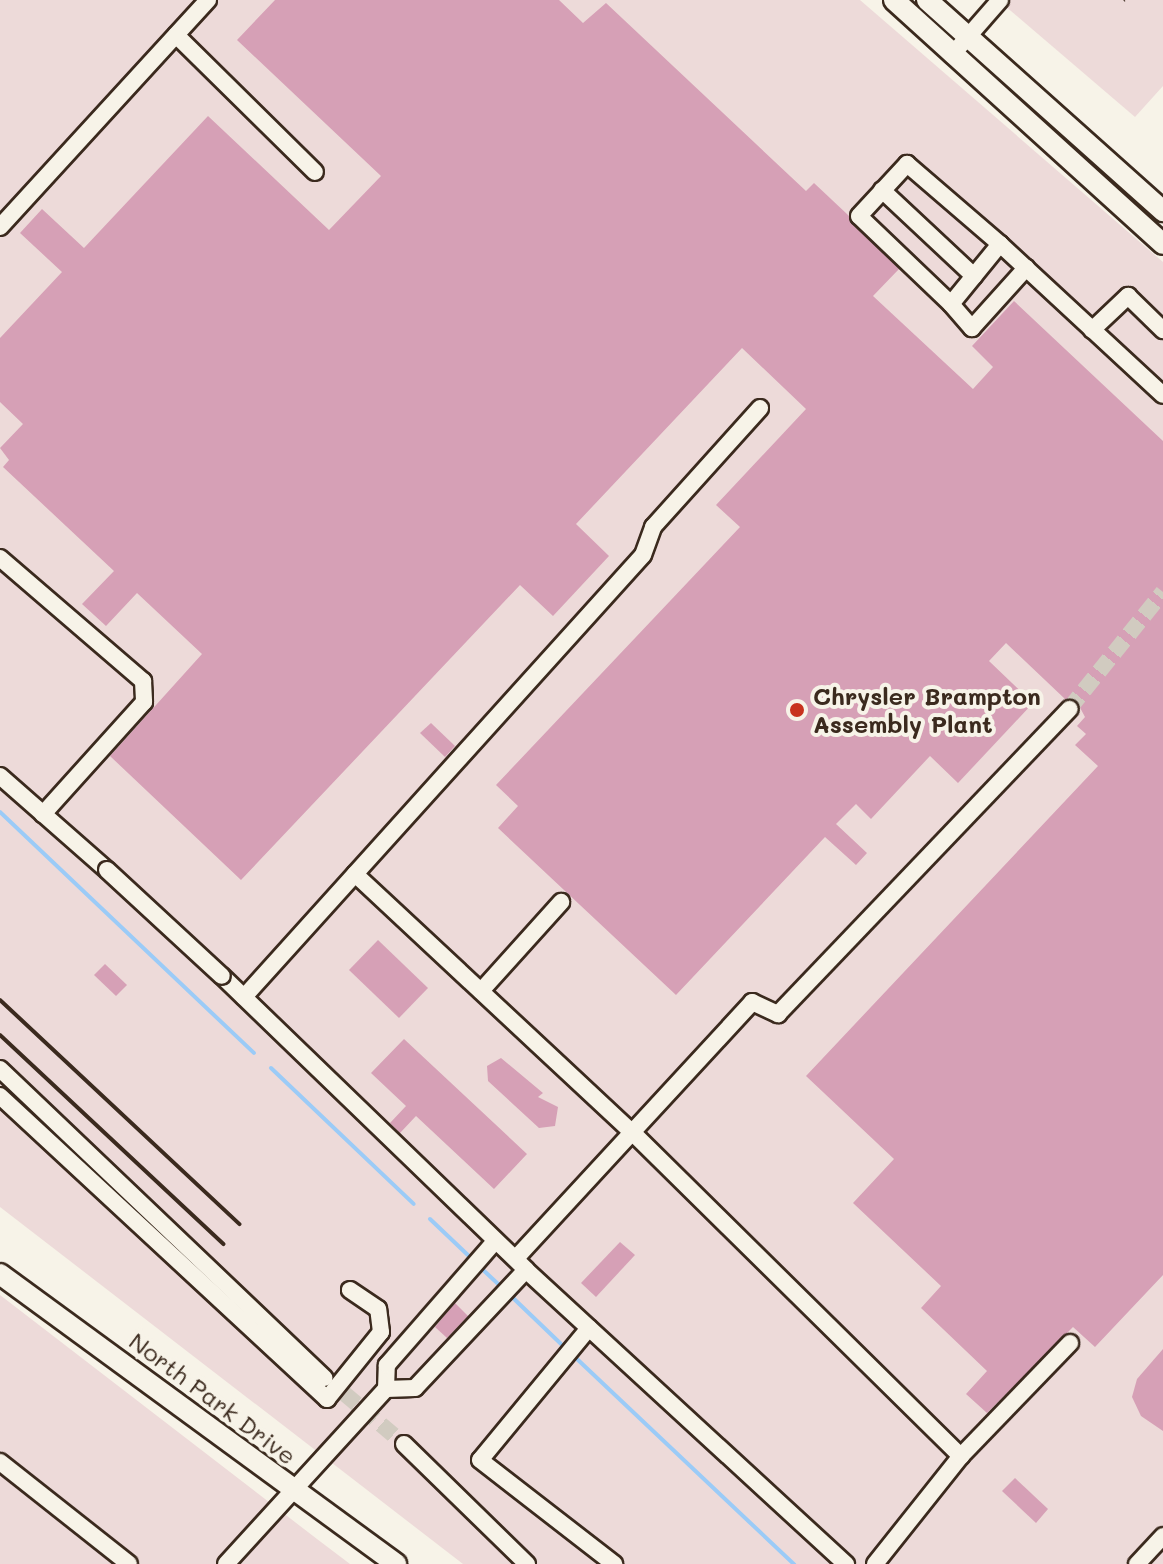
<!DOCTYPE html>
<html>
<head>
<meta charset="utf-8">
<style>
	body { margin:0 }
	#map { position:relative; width:1163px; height:1564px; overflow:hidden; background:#f7f3e8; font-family:Mali,sans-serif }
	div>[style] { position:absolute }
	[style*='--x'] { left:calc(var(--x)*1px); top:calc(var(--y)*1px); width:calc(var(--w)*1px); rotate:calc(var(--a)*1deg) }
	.built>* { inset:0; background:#eddad9 }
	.stream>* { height:4px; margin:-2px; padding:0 2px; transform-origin:2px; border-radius:2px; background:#9bcbf7 }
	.building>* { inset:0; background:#d6a0b6 }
	.minor-tunnel>* { height:16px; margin-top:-8px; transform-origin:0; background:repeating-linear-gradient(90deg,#d1cbc0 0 16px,transparent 0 24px) }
	.path>* { height:2px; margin-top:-1px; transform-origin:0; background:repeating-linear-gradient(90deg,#3b2a1e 0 2px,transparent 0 8px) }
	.roads { filter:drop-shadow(2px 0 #3b2a1e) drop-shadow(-2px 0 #3b2a1e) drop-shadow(0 2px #3b2a1e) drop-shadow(0 -2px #3b2a1e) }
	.minor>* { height:16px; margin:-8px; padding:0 8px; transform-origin:8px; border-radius:8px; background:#f7f3e8 }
	.major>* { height:20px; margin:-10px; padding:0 10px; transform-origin:10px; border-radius:10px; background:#f7f3e8 }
	.rail>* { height:4px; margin:-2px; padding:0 2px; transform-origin:2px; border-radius:2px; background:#3b2a1e }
	.bridges { filter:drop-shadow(2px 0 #3b2a1e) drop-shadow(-2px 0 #3b2a1e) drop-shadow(0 2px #3b2a1e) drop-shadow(0 -2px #3b2a1e) }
	.minor-bridge>* { height:16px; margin:-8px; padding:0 8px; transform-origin:8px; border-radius:8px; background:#f7f3e8 }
	.dots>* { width:22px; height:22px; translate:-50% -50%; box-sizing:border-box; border:4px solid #f7f3e8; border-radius:50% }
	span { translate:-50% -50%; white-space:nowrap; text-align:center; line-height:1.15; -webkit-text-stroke:8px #f7f3e8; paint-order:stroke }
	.poi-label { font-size:24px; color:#3b2a1e; font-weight:700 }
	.left { translate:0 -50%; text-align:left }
	.street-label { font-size:24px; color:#3b2a1e }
</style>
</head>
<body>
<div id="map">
	<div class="built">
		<div style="clip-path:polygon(0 0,860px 0,1163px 262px,1163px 1564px,463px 1564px,0 1207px)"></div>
		<div style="clip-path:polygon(998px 0,1163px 0,1163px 86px,1135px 117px)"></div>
		<div style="clip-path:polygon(0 1295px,317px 1539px,350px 1564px,0 1564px)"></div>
	</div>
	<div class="stream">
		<div style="--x:0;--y:812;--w:350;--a:43.5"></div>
		<div style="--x:271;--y:1068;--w:197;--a:43.6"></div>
		<div style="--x:430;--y:1219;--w:57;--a:43.6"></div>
		<div style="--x:481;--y:1268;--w:26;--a:43"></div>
		<div style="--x:511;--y:1296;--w:69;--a:43.8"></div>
		<div style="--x:577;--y:1359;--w:299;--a:43.4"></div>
	</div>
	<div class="building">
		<div style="clip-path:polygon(275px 0,559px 0,583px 23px,606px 3px,806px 191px,814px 183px,848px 215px,899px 269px,873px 296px,973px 389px,993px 367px,972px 346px,1014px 301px,1163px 441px,1163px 1275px,1095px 1347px,1073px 1327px,987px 1413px,966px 1394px,987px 1371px,921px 1308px,941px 1286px,853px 1203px,894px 1159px,806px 1076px,1098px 766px,1075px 745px,1086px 734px,1077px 726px,1085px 717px,1077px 702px,1065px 699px,1006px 643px,989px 661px,1033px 703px,958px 783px,930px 756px,871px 819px,856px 804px,836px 824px,867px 853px,856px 865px,825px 837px,676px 995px,498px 828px,518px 806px,496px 785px,740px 527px,716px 505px,806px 409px,742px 348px,576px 524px,609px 556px,553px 616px,520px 585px,241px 880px,110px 756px,202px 654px,137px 593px,106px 626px,82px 604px,114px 571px,3px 467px,9px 460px,0 448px,23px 424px,0 402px,0 338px,62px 272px,20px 233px,42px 209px,84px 248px,208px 116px,329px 230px,381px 176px,237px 40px)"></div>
		<div style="clip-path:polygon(431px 723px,455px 746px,445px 757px,420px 733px)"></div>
		<div style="clip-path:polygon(378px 940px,428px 988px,399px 1018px,349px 970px)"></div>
		<div style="clip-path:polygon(105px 964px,127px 985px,116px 996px,94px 975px)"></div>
		<div style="clip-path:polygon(404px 1039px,527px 1154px,494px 1189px,416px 1116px,400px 1133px,390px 1123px,406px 1106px,371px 1073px)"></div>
		<div style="clip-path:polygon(501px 1058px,543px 1093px,538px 1097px,558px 1107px,555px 1126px,539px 1128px,488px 1081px,487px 1066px)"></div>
		<div style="clip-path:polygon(620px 1242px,635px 1255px,596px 1297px,581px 1283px)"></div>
		<div style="clip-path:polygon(455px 1303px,468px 1316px,447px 1338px,435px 1327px)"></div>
		<div style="clip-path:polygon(1163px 1349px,1163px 1431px,1141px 1416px,1132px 1397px,1137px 1379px)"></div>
		<div style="clip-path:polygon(1015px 1478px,1048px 1509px,1036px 1523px,1002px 1491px)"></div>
	</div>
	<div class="minor-tunnel">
		<div style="--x:1069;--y:709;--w:150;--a:-51.2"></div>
		<div style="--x:326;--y:1378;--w:102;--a:40.2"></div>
	</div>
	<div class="path">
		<div style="--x:1124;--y:1;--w:1;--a:-45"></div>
	</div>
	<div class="roads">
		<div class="minor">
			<div style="--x:176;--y:35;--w:195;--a:44.6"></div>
			<div style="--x:952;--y:55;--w:73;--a:-48.9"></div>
			<div style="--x:882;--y:190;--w:126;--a:43.1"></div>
			<div style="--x:0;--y:227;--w:308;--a:-47.5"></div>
			<div style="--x:1000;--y:244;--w:77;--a:129.2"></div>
			<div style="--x:951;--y:304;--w:127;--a:-136.3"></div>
			<div style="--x:859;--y:216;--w:71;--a:-47.3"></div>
			<div style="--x:907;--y:164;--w:123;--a:40.7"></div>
			<div style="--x:1000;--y:244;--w:222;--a:42.8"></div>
			<div style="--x:951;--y:304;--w:32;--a:49"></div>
			<div style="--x:972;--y:328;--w:81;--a:-48"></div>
			<div style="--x:1092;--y:330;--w:50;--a:-43.4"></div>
			<div style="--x:1128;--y:296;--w:49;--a:44.2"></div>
			<div style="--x:0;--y:558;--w:189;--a:40.7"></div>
			<div style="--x:143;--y:681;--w:21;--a:87"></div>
			<div style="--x:144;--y:702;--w:151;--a:132"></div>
			<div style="--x:0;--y:776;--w:142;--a:41.3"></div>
			<div style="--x:355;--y:874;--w:379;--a:43"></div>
			<div style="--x:632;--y:1132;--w:462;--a:44.6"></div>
			<div style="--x:222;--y:976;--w:423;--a:44"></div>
			<div style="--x:526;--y:1270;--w:435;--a:42.6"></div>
			<div style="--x:481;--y:991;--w:120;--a:-48"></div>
			<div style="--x:244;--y:997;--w:595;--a:-47.93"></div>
			<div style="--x:643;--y:555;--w:30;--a:-70"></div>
			<div style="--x:653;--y:527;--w:160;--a:-48"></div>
			<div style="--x:0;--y:1069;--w:448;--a:43.6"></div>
			<div style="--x:0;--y:1096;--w:446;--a:42.8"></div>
			<div style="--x:327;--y:1399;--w:86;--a:-51.1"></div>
			<div style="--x:381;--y:1332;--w:23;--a:-97"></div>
			<div style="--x:378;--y:1309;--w:34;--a:-146"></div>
			<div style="--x:517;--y:1257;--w:347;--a:-47.3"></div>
			<div style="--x:752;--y:1002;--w:29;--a:25"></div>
			<div style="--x:778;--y:1014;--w:422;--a:-46.3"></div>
			<div style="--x:589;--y:1328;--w:171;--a:129.5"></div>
			<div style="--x:480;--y:1460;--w:170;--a:37.8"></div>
			<div style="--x:386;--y:1389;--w:29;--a:-2"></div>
			<div style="--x:415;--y:1388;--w:162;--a:-46.8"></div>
			<div style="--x:404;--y:1444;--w:172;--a:44.3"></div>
			<div style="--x:0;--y:1462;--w:164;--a:38.3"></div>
			<div style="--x:226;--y:1564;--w:237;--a:-47.6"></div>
			<div style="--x:386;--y:1389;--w:24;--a:-88"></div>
			<div style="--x:387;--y:1365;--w:164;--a:-48.9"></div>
			<div style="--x:875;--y:1564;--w:138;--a:-51.5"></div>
			<div style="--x:961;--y:1456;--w:157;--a:-46"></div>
			<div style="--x:1137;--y:1564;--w:38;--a:-47"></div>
		</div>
		<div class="major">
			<div style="--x:894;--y:0;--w:363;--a:42.2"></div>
			<div style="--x:927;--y:0;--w:317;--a:41.8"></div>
			<div style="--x:0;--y:1274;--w:491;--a:36.2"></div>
		</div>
	</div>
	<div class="rail">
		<div style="--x:0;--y:1000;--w:328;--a:43.1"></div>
		<div style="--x:0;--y:1035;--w:306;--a:43.1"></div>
	</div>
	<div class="bridges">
		<div class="minor-bridge">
			<div style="--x:107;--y:870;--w:156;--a:42.7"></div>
		</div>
	</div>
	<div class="dots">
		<div style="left:797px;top:710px;background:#c8321e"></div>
	</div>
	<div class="poi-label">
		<span class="left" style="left:813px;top:710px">Chrysler Brampton<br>Assembly Plant</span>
	</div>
	<div class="street-label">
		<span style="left:213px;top:1398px;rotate:37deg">North Park Drive</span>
	</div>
</div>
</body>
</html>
